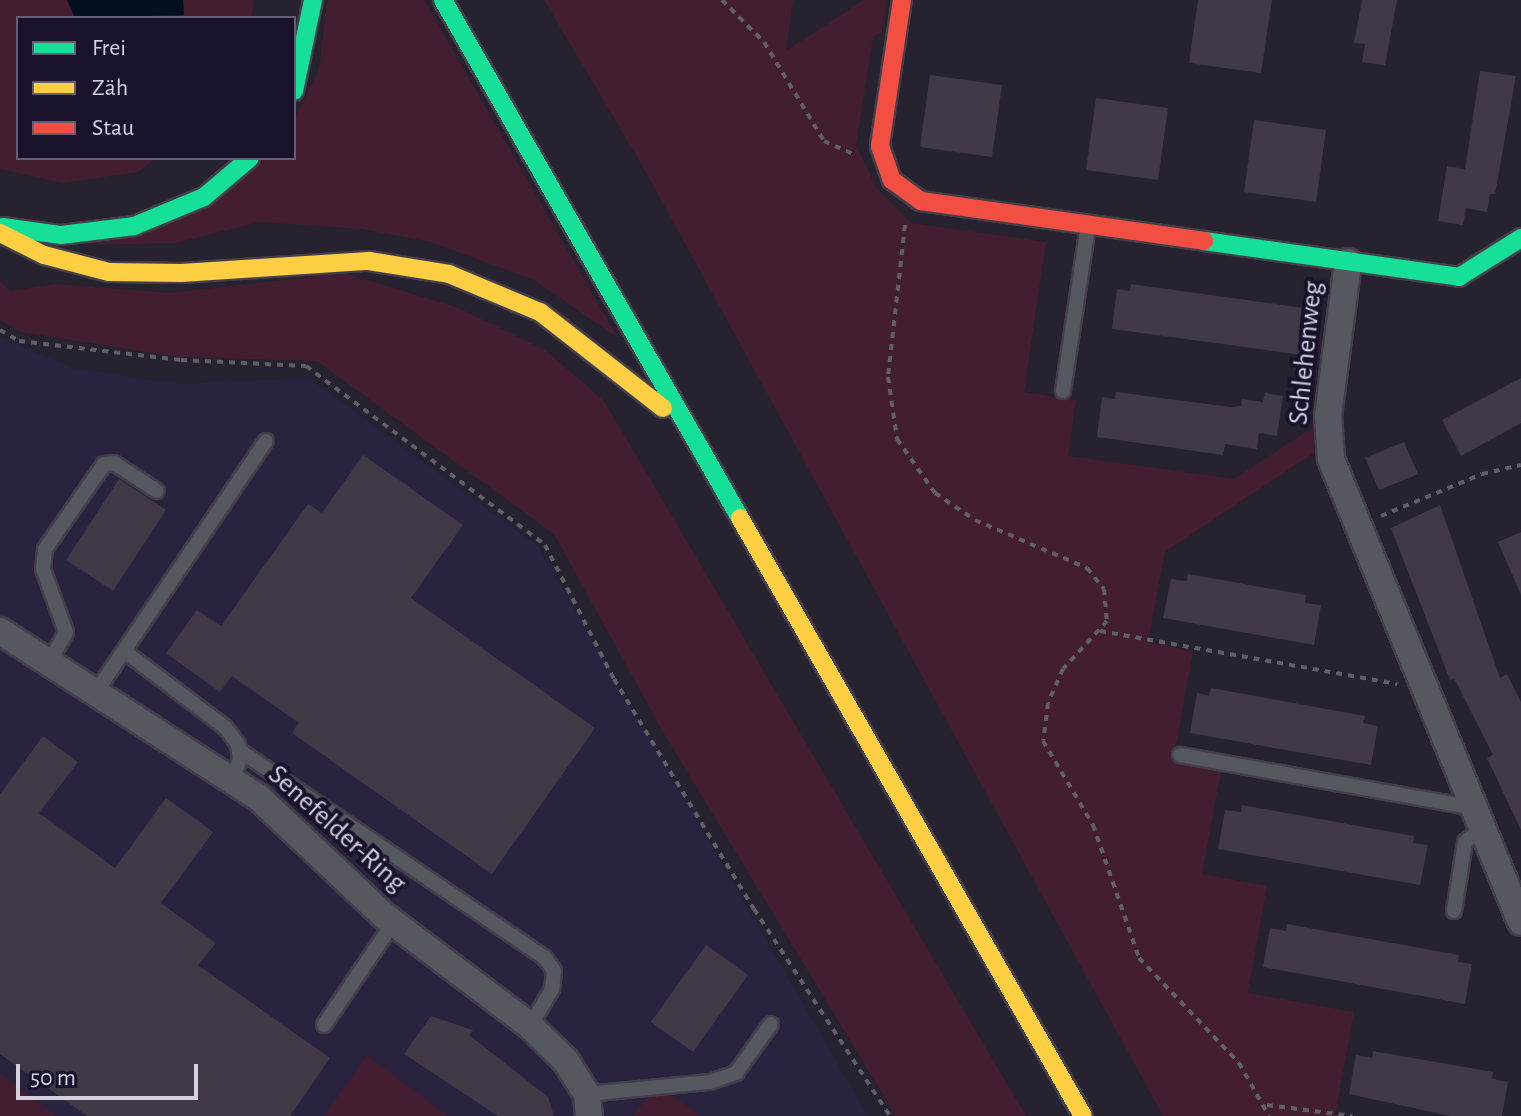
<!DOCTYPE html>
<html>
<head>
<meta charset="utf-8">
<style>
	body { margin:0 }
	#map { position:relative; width:1521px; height:1116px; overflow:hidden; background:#26222f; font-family:"Alegreya Sans",sans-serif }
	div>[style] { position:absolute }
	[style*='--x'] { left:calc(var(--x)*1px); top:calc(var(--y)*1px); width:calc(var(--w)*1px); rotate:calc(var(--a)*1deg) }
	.built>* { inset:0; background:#2a233f }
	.green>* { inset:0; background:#431e30 }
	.water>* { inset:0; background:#03111f }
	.building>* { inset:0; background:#413946 }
	.path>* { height:4px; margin-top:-2px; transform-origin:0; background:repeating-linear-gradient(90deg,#5e5f67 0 6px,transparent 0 12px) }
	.roads { filter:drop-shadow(2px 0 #433f4a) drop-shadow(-2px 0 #433f4a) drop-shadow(0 2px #433f4a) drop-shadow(0 -2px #433f4a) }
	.lane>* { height:14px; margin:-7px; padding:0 7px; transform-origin:7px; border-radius:7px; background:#565860 }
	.street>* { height:26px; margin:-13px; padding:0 13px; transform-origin:13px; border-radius:13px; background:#565860 }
	.fast>* { height:18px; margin:-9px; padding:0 9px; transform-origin:9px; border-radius:9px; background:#16e098 }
	.slow>* { height:18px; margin:-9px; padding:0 9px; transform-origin:9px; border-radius:9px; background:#ffcf43 }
	.jam>* { height:18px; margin:-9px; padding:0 9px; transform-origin:9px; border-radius:9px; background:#f24e42 }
	span { translate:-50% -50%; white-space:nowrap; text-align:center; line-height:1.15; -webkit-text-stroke:8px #19122a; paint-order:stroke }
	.street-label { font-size:28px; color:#d3d0e0 }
	.legend { position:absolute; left:16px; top:16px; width:280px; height:144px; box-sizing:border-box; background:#19122a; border:2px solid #635e73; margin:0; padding:10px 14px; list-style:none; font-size:24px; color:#d3d0e0 }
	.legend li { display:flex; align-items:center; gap:16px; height:40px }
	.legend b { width:40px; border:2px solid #635e73 }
	.scale { position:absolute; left:16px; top:1064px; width:182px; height:36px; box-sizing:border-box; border:4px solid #d3d0e0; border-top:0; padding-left:10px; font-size:24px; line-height:28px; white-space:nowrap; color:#d3d0e0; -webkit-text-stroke:6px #19122a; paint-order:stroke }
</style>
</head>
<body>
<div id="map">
	<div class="built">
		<div style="clip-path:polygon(0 337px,73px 368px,179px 384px,309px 378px,538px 546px,868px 1116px,0 1116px)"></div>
	</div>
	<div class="green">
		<div style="clip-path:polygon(0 0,67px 0,75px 18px,18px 18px,18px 158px,157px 158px,138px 172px,63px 183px,0 169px)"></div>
		<div style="clip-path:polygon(183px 0,254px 0,251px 18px,179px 18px,184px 14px)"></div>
		<div style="clip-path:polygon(327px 0,424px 0,618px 338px,534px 280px,431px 242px,362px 229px,260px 222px,176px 243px,88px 245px,264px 158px,294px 158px,294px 120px,319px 70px)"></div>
		<div style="clip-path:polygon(544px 0,793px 0,786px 51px,863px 0,887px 0,882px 32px,873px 37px,856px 145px,877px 189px,911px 223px,1046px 242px,1024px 392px,1076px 400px,1068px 456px,1234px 479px,1315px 426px,1321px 448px,1165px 552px,1148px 642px,1193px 651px,1174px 757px,1222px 766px,1202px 874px,1267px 886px,1248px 993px,1354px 1012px,1335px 1116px,1163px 1116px,643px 167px)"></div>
		<div style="clip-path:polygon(344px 273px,459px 308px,545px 350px,604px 401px,1026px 1116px,896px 1116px,663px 732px,554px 534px,317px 361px,179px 357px,20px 332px,0 320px,0 280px,10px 291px,56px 284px,171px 293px)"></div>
		<div style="clip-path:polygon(367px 1055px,448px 1116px,324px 1116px)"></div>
		<div style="clip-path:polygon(0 1073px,57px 1116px,0 1116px)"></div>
		<div style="clip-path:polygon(657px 1085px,701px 1116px,633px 1116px)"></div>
	</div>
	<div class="water">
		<div style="clip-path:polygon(67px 0,183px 0,184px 15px,75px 18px)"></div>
	</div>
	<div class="building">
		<div style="clip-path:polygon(1198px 0,1272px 0,1261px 73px,1189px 63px)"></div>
		<div style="clip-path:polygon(1362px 0,1397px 0,1385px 65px,1362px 62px,1365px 44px,1354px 43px)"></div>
		<div style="clip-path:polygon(1480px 71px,1516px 76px,1495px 194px,1490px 194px,1487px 212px,1466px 208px,1463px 225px,1438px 221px,1447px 166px,1465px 169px)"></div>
		<div style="clip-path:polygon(930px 75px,1002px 85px,992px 157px,920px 147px)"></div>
		<div style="clip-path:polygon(1096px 98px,1168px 108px,1158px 180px,1086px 170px)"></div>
		<div style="clip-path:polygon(1254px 120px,1326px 130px,1316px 202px,1244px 192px)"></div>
		<div style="clip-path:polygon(1131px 284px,1304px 308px,1303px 315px,1316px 317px,1310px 356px,1112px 329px,1117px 289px,1130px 291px)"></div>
		<div style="clip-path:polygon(1521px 378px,1521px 423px,1461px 456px,1442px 420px)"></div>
		<div style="clip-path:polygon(1116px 392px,1230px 407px,1241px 406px,1242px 399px,1263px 402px,1265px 393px,1283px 396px,1277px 436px,1259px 433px,1257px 449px,1225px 444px,1223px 455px,1097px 437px,1102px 397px,1115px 399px)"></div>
		<div style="clip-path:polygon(1404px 442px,1418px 474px,1379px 490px,1365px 458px)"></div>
		<div style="clip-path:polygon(363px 455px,463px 525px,411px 598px,595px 728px,492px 874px,292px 733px,299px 723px,232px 676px,220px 692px,166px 653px,197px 610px,221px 626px,308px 504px,322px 513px)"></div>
		<div style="clip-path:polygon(119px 479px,166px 510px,113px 591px,66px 560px)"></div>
		<div style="clip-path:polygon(1440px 505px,1500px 678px,1507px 674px,1521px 702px,1521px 830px,1487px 758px,1493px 755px,1454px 678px,1450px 680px,1391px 528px)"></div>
		<div style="clip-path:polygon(1521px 532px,1521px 595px,1498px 542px)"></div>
		<div style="clip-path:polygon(1188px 574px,1306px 595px,1305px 603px,1321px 605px,1314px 645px,1163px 618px,1171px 579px,1187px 581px)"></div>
		<div style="clip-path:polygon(1211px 688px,1365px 716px,1363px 723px,1378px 726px,1371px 765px,1190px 733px,1197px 693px,1209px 696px)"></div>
		<div style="clip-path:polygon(43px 736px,78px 762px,39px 813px,115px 868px,166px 798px,213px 832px,161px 903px,216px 943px,198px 965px,330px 1058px,290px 1116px,87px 1116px,0 1054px,0 794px)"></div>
		<div style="clip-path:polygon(1242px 805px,1414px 836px,1413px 843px,1428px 845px,1420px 885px,1218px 849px,1225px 810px,1241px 812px)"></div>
		<div style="clip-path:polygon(1287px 924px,1459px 955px,1458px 962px,1472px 964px,1465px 1004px,1263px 967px,1270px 928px,1286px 931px)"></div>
		<div style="clip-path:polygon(706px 945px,748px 975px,693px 1052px,651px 1022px)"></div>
		<div style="clip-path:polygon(431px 1016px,473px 1030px,469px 1035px,548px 1097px,554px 1116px,498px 1116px,404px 1054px)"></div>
		<div style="clip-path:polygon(1373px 1051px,1493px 1072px,1492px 1079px,1508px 1082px,1502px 1116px,1450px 1116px,1349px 1094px,1356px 1055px,1372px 1058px)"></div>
	</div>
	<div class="path">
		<div style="--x:722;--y:0;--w:59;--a:45"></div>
		<div style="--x:764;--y:42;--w:116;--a:58.8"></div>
		<div style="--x:824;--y:141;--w:32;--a:24"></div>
		<div style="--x:905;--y:225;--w:153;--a:96.4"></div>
		<div style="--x:888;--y:377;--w:63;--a:81.7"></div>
		<div style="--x:897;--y:439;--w:66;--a:54.9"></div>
		<div style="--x:935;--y:493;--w:48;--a:34"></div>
		<div style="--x:975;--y:520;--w:122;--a:23.2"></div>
		<div style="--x:1087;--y:568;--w:27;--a:51"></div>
		<div style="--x:1104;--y:589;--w:32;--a:85"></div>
		<div style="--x:1107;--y:621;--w:65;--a:132.5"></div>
		<div style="--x:1063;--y:669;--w:37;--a:114"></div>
		<div style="--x:1048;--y:703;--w:38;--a:97"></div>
		<div style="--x:1043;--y:741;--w:98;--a:59.2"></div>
		<div style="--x:1093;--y:825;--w:141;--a:70.9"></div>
		<div style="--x:1139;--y:958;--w:145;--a:46.4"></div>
		<div style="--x:1239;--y:1063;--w:61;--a:60.5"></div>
		<div style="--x:0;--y:330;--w:22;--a:30"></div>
		<div style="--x:19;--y:341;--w:163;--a:6.7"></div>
		<div style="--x:181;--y:360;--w:125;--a:2.7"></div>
		<div style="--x:306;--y:366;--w:299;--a:36.8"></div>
		<div style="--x:545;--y:545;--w:151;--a:62.8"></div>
		<div style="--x:614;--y:679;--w:269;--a:58.7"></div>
		<div style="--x:754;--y:909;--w:248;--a:56.7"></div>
		<div style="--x:1381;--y:516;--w:109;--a:-22.6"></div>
		<div style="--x:1482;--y:474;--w:40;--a:-13"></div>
		<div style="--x:1100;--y:631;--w:302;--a:10.1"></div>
		<div style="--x:1267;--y:1105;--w:86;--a:7.4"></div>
	</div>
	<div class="roads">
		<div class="lane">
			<div style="--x:1063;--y:391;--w:167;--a:-81.4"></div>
			<div style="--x:124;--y:651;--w:126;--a:37"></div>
			<div style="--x:225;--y:727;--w:21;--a:53"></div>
			<div style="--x:238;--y:744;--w:15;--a:82"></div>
			<div style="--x:240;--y:759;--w:23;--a:110"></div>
			<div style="--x:49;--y:662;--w:34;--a:-60"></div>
			<div style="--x:66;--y:632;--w:67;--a:-110.1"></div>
			<div style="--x:43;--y:569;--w:20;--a:-84"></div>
			<div style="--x:45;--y:549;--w:103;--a:-55.2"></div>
			<div style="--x:104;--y:464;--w:10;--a:-6"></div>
			<div style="--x:114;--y:463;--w:51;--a:33.1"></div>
			<div style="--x:96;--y:692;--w:303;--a:-55.9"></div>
			<div style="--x:239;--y:750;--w:370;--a:34.2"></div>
			<div style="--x:545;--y:958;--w:16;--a:55"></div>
			<div style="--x:554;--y:971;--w:18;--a:96"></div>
			<div style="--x:552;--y:989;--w:43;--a:120.7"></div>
			<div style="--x:1180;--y:755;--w:299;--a:10.2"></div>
			<div style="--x:1454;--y:911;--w:70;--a:-80.9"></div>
			<div style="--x:1465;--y:842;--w:22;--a:-39"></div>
			<div style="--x:324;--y:1025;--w:123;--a:-55.9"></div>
			<div style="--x:587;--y:1094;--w:124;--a:-5.6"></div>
			<div style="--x:710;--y:1082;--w:28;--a:-19"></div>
			<div style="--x:736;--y:1073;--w:60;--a:-54.5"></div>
		</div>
		<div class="street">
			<div style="--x:1348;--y:262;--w:154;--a:97.4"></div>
			<div style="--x:1328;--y:415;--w:44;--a:86.1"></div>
			<div style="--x:1331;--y:459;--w:500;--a:67.69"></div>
			<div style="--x:0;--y:631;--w:307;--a:32.8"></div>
			<div style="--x:258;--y:797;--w:170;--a:43.3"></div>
			<div style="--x:382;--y:914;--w:186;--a:37.1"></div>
			<div style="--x:530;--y:1026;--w:50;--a:44.2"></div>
			<div style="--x:566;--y:1061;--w:39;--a:58"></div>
			<div style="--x:587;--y:1094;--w:22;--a:85"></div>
		</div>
		<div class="fast">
			<div style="--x:443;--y:0;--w:597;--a:60.17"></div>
			<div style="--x:294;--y:91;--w:93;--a:-78.2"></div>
			<div style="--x:3;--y:227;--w:59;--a:7.9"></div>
			<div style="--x:61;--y:235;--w:74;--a:-7"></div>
			<div style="--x:134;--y:226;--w:76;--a:-22.5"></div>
			<div style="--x:204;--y:197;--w:60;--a:-40.3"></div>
			<div style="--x:1204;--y:241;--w:258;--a:8"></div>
			<div style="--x:1459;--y:277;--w:73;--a:-32.2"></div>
		</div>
		<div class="slow">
			<div style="--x:0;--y:233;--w:49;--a:26.6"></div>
			<div style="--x:44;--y:255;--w:67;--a:14.7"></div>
			<div style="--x:109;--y:272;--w:72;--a:0.8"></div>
			<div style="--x:181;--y:273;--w:188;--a:-3.7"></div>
			<div style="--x:369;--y:261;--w:81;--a:9.2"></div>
			<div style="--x:449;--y:274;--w:99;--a:22.7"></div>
			<div style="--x:540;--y:312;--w:156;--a:38"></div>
			<div style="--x:740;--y:518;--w:689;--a:60.16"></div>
		</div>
		<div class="jam">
			<div style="--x:902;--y:0;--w:148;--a:98.6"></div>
			<div style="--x:880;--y:146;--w:36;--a:71"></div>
			<div style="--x:892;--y:180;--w:36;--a:36"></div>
			<div style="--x:921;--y:201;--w:286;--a:8"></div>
		</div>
	</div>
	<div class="street-label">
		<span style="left:1306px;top:353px;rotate:-84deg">Schlehenweg</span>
		<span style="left:337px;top:829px;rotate:42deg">Senefelder-Ring</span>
	</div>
	<ul class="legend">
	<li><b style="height:10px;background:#16e098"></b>Frei</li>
	<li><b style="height:10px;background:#ffcf43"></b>Zäh</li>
	<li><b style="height:10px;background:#f24e42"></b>Stau</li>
	</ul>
	<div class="scale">50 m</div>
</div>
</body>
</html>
